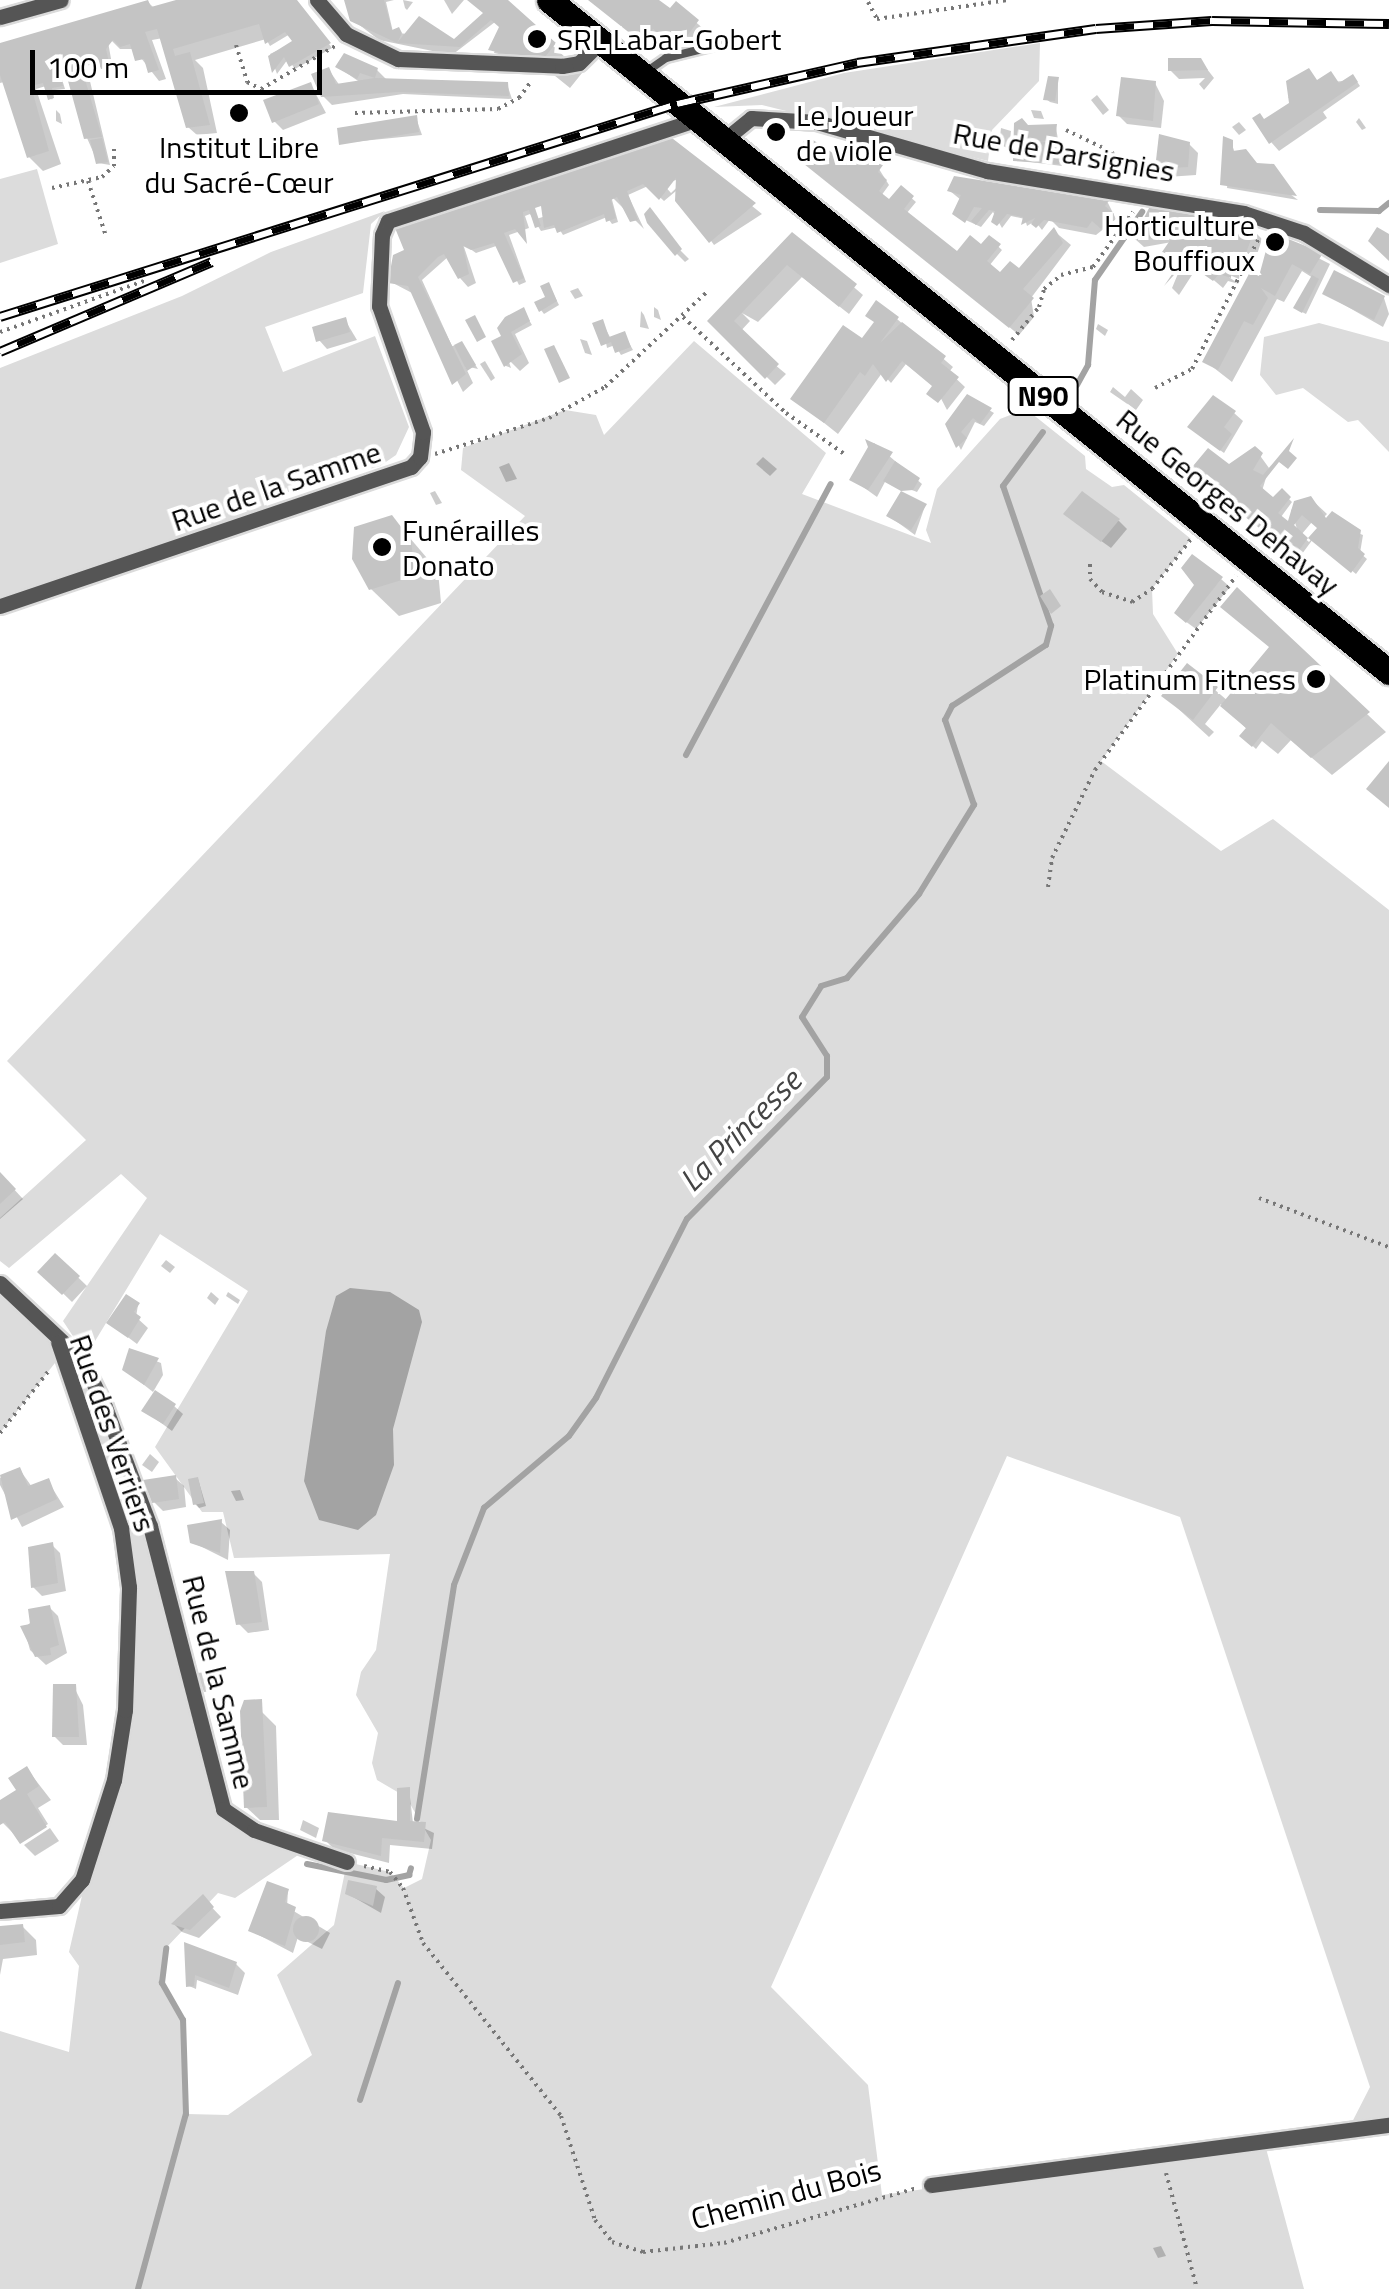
<!DOCTYPE html>
<html>
<head>
<meta charset="utf-8">
<style>
	body { margin:0 }
	#map { position:relative; width:1389px; height:2289px; overflow:hidden; background:#fff; font-family:"Titillium Web",sans-serif }
	div>[style] { position:absolute }
	[style*='--x'] { left:calc(var(--x)*1px); top:calc(var(--y)*1px); width:calc(var(--w)*1px); rotate:calc(var(--a)*1deg) }
	.green>* { inset:0; background:#dcdcdc }
	.water>* { inset:0; background:#a3a3a3 }
	.shadow>* { inset:0; background:#0003 }
	.stream>* { height:6px; margin:-3px; padding:0 3px; transform-origin:3px; border-radius:3px; background:#a3a3a3 }
	.building>* { inset:0; background:#c4c4c4 }
	.round { border-radius:50% }
	.path>* { height:4px; margin-top:-2px; transform-origin:0; background:repeating-linear-gradient(90deg,#777 0 2.5px,transparent 0 7.5px) }
	.roads { filter:drop-shadow(2px 0 #dbdbdb) drop-shadow(-2px 0 #dbdbdb) drop-shadow(0 2px #dbdbdb) drop-shadow(0 -2px #dbdbdb) }
	.lane>* { height:8px; margin:-4px; padding:0 4px; transform-origin:4px; border-radius:4px; background:#555 }
	.street>* { height:15px; margin:-7.5px; padding:0 7.5px; transform-origin:7.5px; border-radius:7.5px; background:#555 }
	.primary>* { height:25px; margin:-12.5px; padding:0 12.5px; transform-origin:12.5px; border-radius:12.5px; background:#000 }
	.rail>* { height:10px; margin-top:-5px; transform-origin:0; background:repeating-linear-gradient(90deg,#fff 0 19px,#000 0 38px); box-sizing:border-box; border-block:2px solid #000 }
	.dots>* { width:28px; height:28px; translate:-50% -50%; box-sizing:border-box; border:5px solid #fff; border-radius:50% }
	span { translate:-50% -50%; white-space:nowrap; text-align:center; line-height:1.15; -webkit-text-stroke:8px #fff; paint-order:stroke }
	.shield-label span { padding:2px 8px; background:#fff; border:2px solid; border-radius:8px; -webkit-text-stroke-width:0 }
	.shield-label { font-size:28px; color:#000; font-weight:700 }
	.poi-label { font-size:30px; color:#000 }
	.left { translate:0 -50%; text-align:left }
	.right { translate:-100% -50%; text-align:right }
	.street-label { font-size:30px; color:#000 }
	.water-label { font-size:32px; color:#444; font-style:italic }
	.scale { position:absolute; left:30px; top:50px; width:292px; height:45px; box-sizing:border-box; border:5px solid #000; border-top:0; padding-left:12px; font-size:30px; line-height:35px; white-space:nowrap; color:#000; -webkit-text-stroke:8px #fff; paint-order:stroke }
</style>
</head>
<body>
<div id="map">
	<div class="green">
		<div style="clip-path:polygon(1040px 43px,1039px 81px,992px 130px,988px 161px,762px 105px,714px 107px,844px 73px)"></div>
		<div style="clip-path:polygon(37px 169px,58px 244px,0 263px,0 179px)"></div>
		<div style="clip-path:polygon(385px 211px,371px 224px,363px 293px,265px 327px,283px 372px,375px 336px,409px 427px,396px 455px,380px 466px,267px 498px,266px 518px,0 606px,0 368px,182px 296px,271px 252px)"></div>
		<div style="clip-path:polygon(1319px 323px,1389px 342px,1389px 452px,1358px 420px,1348px 422px,1303px 388px,1276px 395px,1260px 375px,1264px 337px)"></div>
		<div style="clip-path:polygon(694px 341px,826px 453px,802px 494px,931px 543px,926px 530px,937px 489px,1000px 419px,1026px 409px,1085px 456px,1086px 469px,1112px 487px,1124px 485px,1191px 539px,1152px 589px,1153px 614px,1178px 654px,1101px 761px,1221px 851px,1273px 819px,1389px 910px,1389px 2125px,1348px 2130px,1370px 2087px,1180px 1517px,1007px 1456px,771px 1987px,868px 2085px,882px 2195px,1264px 2141px,1304px 2289px,0 2289px,0 2031px,69px 2052px,79px 1966px,69px 1952px,125px 1710px,121px 1527px,68px 1370px,82px 1360px,131px 1469px,223px 1809px,307px 1849px,235px 1898px,218px 1893px,166px 1948px,162px 1983px,183px 2020px,187px 2114px,228px 2115px,312px 2055px,277px 1975px,334px 1925px,347px 1862px,390px 1872px,404px 1888px,422px 1879px,431px 1840px,406px 1797px,377px 1780px,372px 1763px,378px 1733px,356px 1695px,361px 1672px,376px 1650px,390px 1554px,234px 1558px,223px 1512px,202px 1512px,155px 1447px,248px 1291px,160px 1234px,86px 1356px,63px 1321px,147px 1198px,121px 1174px,9px 1268px,0 1261px,0 1218px,86px 1140px,7px 1061px,525px 516px,461px 470px,463px 448px,565px 410px,596px 415px,604px 435px)"></div>
		<div style="clip-path:polygon(0 1283px,62px 1354px,0 1433px)"></div>
	</div>
	<div class="water">
		<div style="clip-path:polygon(350px 1288px,390px 1292px,419px 1310px,422px 1322px,393px 1429px,394px 1465px,376px 1515px,358px 1530px,319px 1520px,304px 1481px,326px 1331px,336px 1296px)"></div>
	</div>
	<div class="shadow">
		<div style="clip-path:polygon(179px 0,296px 0,332px 48px,295px 69px,288px 59px,277px 74px,270px 54px,295px 42px,290px 34px,270px 46px,266px 39px,195px 60px,203px 68px,217px 133px,197px 135px,188px 127px,163px 38px,152px 40px,166px 79px,159px 81px,134px 49px,120px 49px,107px 36px,113px 70px,101px 63px,79px 67px,89px 77px,110px 165px,98px 163px,87px 138px,70px 69px,61px 76px,65px 89px,55px 90px,52px 100px,46px 86px,36px 89px,61px 164px,43px 171px,29px 157px,8px 81px,0 83px,0 45px,148px 2px,154px 8px)"></div>
		<div style="clip-path:polygon(347px 0,394px 0,386px 2px,393px 32px,453px 41px,486px 14px,469px 0,504px 0,582px 73px,570px 88px,539px 63px,494px 53px,502px 28px,495px 22px,452px 55px,379px 40px,353px 20px)"></div>
		<div style="clip-path:polygon(403px 0,413px 2px,407px 10px,405px 8px)"></div>
		<div style="clip-path:polygon(444px 0,464px 0,452px 14px)"></div>
		<div style="clip-path:polygon(589px 0,655px 0,671px 11px,676px 5px,706px 31px,688px 55px,663px 36px,651px 48px)"></div>
		<div style="clip-path:polygon(1200px 60px,1214px 78px,1204px 90px,1199px 84px,1205px 78px,1179px 79px,1170px 70px)"></div>
		<div style="clip-path:polygon(338px 67px,377px 70px,386px 79px,507px 84px,512px 99px,403px 94px,332px 105px,323px 96px,329px 70px,340px 86px,361px 83px)"></div>
		<div style="clip-path:polygon(1058px 80px,1058px 104px,1050px 102px,1046px 99px)"></div>
		<div style="clip-path:polygon(1356px 80px,1360px 86px,1323px 112px,1327px 118px,1279px 151px,1271px 142px,1264px 122px,1292px 102px,1288px 97px,1318px 83px)"></div>
		<div style="clip-path:polygon(1155px 83px,1164px 101px,1161px 128px,1127px 124px,1118px 115px)"></div>
		<div style="clip-path:polygon(311px 85px,326px 113px,283px 130px,274px 121px)"></div>
		<div style="clip-path:polygon(1097px 95px,1109px 110px,1103px 115px,1091px 100px)"></div>
		<div style="clip-path:polygon(56px 110px,60px 114px,62px 124px,56px 121px)"></div>
		<div style="clip-path:polygon(1031px 110px,1041px 111px,1044px 119px,1034px 118px)"></div>
		<div style="clip-path:polygon(416px 118px,422px 135px,342px 143px)"></div>
		<div style="clip-path:polygon(1359px 118px,1366px 128px,1362px 130px,1356px 122px)"></div>
		<div style="clip-path:polygon(1239px 122px,1246px 130px,1239px 135px,1232px 127px)"></div>
		<div style="clip-path:polygon(1056px 127px,1062px 166px,1015px 160px,1027px 128px)"></div>
		<div style="clip-path:polygon(1001px 128px,1011px 131px,1009px 149px,999px 144px)"></div>
		<div style="clip-path:polygon(evenodd,668px 138px,762px 214px,714px 245px,676px 191px,664px 201px,648px 186px,628px 195px,644px 229px,611px 196px,618px 222px,612px 224px,607px 217px,563px 235px,558px 227px,541px 231px,530px 214px,525px 216px,529px 228px,509px 235px,526px 282px,519px 285px,499px 245px,476px 253px,463px 244px,476px 283px,468px 287px,460px 278px,449px 256px,422px 280px,452px 346px,462px 344px,478px 369px,465px 366px,473px 383px,463px 392px,412px 293px,391px 282px,395px 257px,668px 138px,689px 176px,671px 193px,663px 184px,689px 176px,668px 138px,543px 203px,546px 216px,536px 219px,532px 207px,543px 203px)"></div>
		<div style="clip-path:polygon(1231px 142px,1235px 153px,1298px 200px,1227px 188px)"></div>
		<div style="clip-path:polygon(1189px 144px,1198px 153px,1196px 175px,1167px 177px,1158px 168px)"></div>
		<div style="clip-path:polygon(874px 161px,889px 185px,881px 196px,889px 203px,901px 189px,916px 202px,906px 214px,957px 254px,982px 248px,990px 239px,1002px 250px,989px 266px,1000px 275px,1019px 272px,1054px 231px,1071px 245px,1031px 298px,1034px 317px,1019px 335px,961px 287px,852px 169px)"></div>
		<div style="clip-path:polygon(950px 191px,1108px 203px,1116px 219px,1096px 235px,1059px 228px,1050px 219px,1042px 230px,1035px 221px,1027px 226px,1025px 219px,1011px 216px,1002px 228px,993px 212px,981px 227px,959px 217px,961px 200px)"></div>
		<div style="clip-path:polygon(1151px 209px,1253px 230px,1262px 239px,1252px 270px,1241px 259px,1239px 279px,1220px 271px,1239px 284px,1228px 281px,1223px 288px,1209px 276px,1212px 260px,1203px 258px,1179px 295px,1172px 288px,1182px 264px,1165px 252px,1172px 242px,1144px 247px,1135px 239px)"></div>
		<div style="clip-path:polygon(656px 233px,671px 241px,689px 259px,685px 262px)"></div>
		<div style="clip-path:polygon(793px 235px,863px 295px,849px 314px,802px 277px,758px 322px,742px 313px,750px 321px,738px 334px,786px 374px,775px 385px,710px 321px)"></div>
		<div style="clip-path:polygon(1273px 235px,1330px 264px,1306px 314px,1300px 311px,1313px 278px,1302px 271px,1284px 302px,1277px 299px,1232px 382px,1205px 361px,1263px 281px)"></div>
		<div style="clip-path:polygon(549px 285px,559px 305px,544px 314px,541px 310px)"></div>
		<div style="clip-path:polygon(578px 288px,583px 296px,575px 299px,570px 291px)"></div>
		<div style="clip-path:polygon(1325px 294px,1384px 298px,1389px 314px,1383px 327px)"></div>
		<div style="clip-path:polygon(654px 307px,658px 310px,661px 320px,654px 317px)"></div>
		<div style="clip-path:polygon(523px 310px,532px 325px,515px 334px,529px 363px,520px 371px,508px 359px,511px 368px,506px 366px,494px 342px,506px 356px,500px 329px)"></div>
		<div style="clip-path:polygon(641px 311px,644px 315px,649px 329px,640px 327px)"></div>
		<div style="clip-path:polygon(897px 319px,953px 367px,949px 372px,965px 387px,947px 410px,935px 387px,906px 364px,891px 383px,882px 373px,838px 434px,794px 399px,872px 348px)"></div>
		<div style="clip-path:polygon(345px 320px,357px 340px,327px 349px,319px 340px)"></div>
		<div style="clip-path:polygon(602px 322px,611px 339px,624px 334px,633px 350px,621px 355px,615px 345px,607px 348px)"></div>
		<div style="clip-path:polygon(1098px 324px,1108px 330px,1105px 336px,1096px 329px)"></div>
		<div style="clip-path:polygon(580px 339px,587px 341px,592px 355px,585px 353px)"></div>
		<div style="clip-path:polygon(485px 361px,495px 378px,491px 381px,480px 364px)"></div>
		<div style="clip-path:polygon(1113px 387px,1125px 397px,1131px 389px,1143px 400px,1136px 410px,1110px 392px)"></div>
		<div style="clip-path:polygon(967px 397px,994px 413px,984px 426px,975px 422px,961px 450px,948px 425px)"></div>
		<div style="clip-path:polygon(1234px 413px,1243px 421px,1224px 453px,1199px 435px)"></div>
		<div style="clip-path:polygon(874px 443px,922px 484px,917px 492px,886px 480px,877px 497px,852px 479px)"></div>
		<div style="clip-path:polygon(evenodd,1256px 450px,1269px 468px,1262px 491px,1273px 501px,1282px 492px,1292px 502px,1281px 517px,1298px 532px,1291px 510px,1311px 499px,1327px 514px,1322px 519px,1363px 535px,1360px 553px,1367px 559px,1356px 574px,1313px 539px,1299px 558px,1200px 480px,1239px 476px,1256px 450px,1312px 522px,1320px 529px,1309px 542px,1301px 535px,1312px 522px)"></div>
		<div style="clip-path:polygon(763px 457px,777px 469px,770px 476px,756px 464px)"></div>
		<div style="clip-path:polygon(509px 463px,517px 479px,506px 482px,499px 467px)"></div>
		<div style="clip-path:polygon(435px 491px,442px 503px,436px 505px,430px 493px)"></div>
		<div style="clip-path:polygon(925px 506px,915px 535px,889px 516px)"></div>
		<div style="clip-path:polygon(392px 517px,438px 571px,441px 603px,399px 616px,371px 589px)"></div>
		<div style="clip-path:polygon(1119px 521px,1127px 529px,1111px 548px,1075px 522px)"></div>
		<div style="clip-path:polygon(1221px 579px,1230px 587px,1196px 629px,1185px 621px)"></div>
		<div style="clip-path:polygon(1237px 591px,1386px 732px,1332px 775px,1291px 740px,1278px 754px,1262px 741px,1256px 749px,1242px 736px,1248px 730px,1221px 704px,1205px 724px,1214px 732px,1209px 737px,1173px 704px,1187px 666px,1228px 701px,1271px 648px)"></div>
		<div style="clip-path:polygon(0 1174px,23px 1199px,0 1219px)"></div>
		<div style="clip-path:polygon(56px 1256px,87px 1286px,72px 1302px,41px 1272px)"></div>
		<div style="clip-path:polygon(166px 1260px,175px 1267px,170px 1273px,161px 1266px)"></div>
		<div style="clip-path:polygon(211px 1292px,219px 1299px,215px 1305px,207px 1298px)"></div>
		<div style="clip-path:polygon(228px 1292px,240px 1300px,238px 1304px,226px 1296px)"></div>
		<div style="clip-path:polygon(138px 1305px,136px 1317px,148px 1328px,137px 1344px,109px 1323px)"></div>
		<div style="clip-path:polygon(130px 1351px,161px 1363px,163px 1375px,153px 1392px,125px 1370px)"></div>
		<div style="clip-path:polygon(174px 1406px,183px 1414px,172px 1431px,145px 1411px)"></div>
		<div style="clip-path:polygon(150px 1454px,159px 1462px,152px 1472px,142px 1465px)"></div>
		<div style="clip-path:polygon(20px 1470px,32px 1487px,48px 1481px,64px 1507px,22px 1527px,0 1485px,0 1478px)"></div>
		<div style="clip-path:polygon(175px 1478px,184px 1486px,186px 1507px,163px 1511px,154px 1502px)"></div>
		<div style="clip-path:polygon(198px 1479px,206px 1506px,199px 1508px,195px 1504px)"></div>
		<div style="clip-path:polygon(240px 1490px,244px 1500px,236px 1501px,231px 1491px)"></div>
		<div style="clip-path:polygon(221px 1522px,230px 1530px,228px 1560px,192px 1542px)"></div>
		<div style="clip-path:polygon(52px 1545px,60px 1553px,66px 1591px,42px 1596px,33px 1587px)"></div>
		<div style="clip-path:polygon(253px 1573px,262px 1582px,269px 1630px,248px 1633px,239px 1624px)"></div>
		<div style="clip-path:polygon(49px 1607px,58px 1616px,67px 1653px,46px 1665px,30px 1650px,24px 1628px)"></div>
		<div style="clip-path:polygon(207px 1672px,213px 1691px,204px 1692px,197px 1673px)"></div>
		<div style="clip-path:polygon(74px 1687px,83px 1705px,87px 1745px,63px 1745px,54px 1736px)"></div>
		<div style="clip-path:polygon(261px 1702px,261px 1711px,276px 1726px,279px 1820px,260px 1820px,246px 1807px)"></div>
		<div style="clip-path:polygon(27px 1769px,51px 1800px,38px 1808px,48px 1824px,21px 1841px,0 1820px,0 1803px,20px 1791px)"></div>
		<div style="clip-path:polygon(409px 1789px,413px 1823px,434px 1833px,432px 1849px,390px 1845px,389px 1863px,334px 1849px,325px 1840px,402px 1822px)"></div>
		<div style="clip-path:polygon(303px 1820px,319px 1828px,316px 1838px,300px 1830px)"></div>
		<div style="clip-path:polygon(50px 1828px,59px 1841px,35px 1856px,24px 1845px)"></div>
		<div style="clip-path:polygon(376px 1889px,385px 1897px,381px 1913px,348px 1894px)"></div>
		<div style="clip-path:polygon(288px 1891px,287px 1907px,330px 1933px,322px 1949px,298px 1937px,293px 1953px,251px 1931px)"></div>
		<div style="clip-path:polygon(203px 1898px,221px 1917px,199px 1938px,182px 1932px,174px 1924px)"></div>
		<div style="clip-path:polygon(22px 1926px,36px 1940px,37px 1955px,3px 1959px,0 1975px,0 1929px)"></div>
		<div style="clip-path:polygon(236px 1964px,245px 1973px,238px 1995px,197px 1980px,196px 1989px,189px 1986px,190px 1972px)"></div>
		<div style="clip-path:polygon(1161px 2246px,1166px 2256px,1158px 2258px,1153px 2248px)"></div>
	</div>
	<div class="stream">
		<div style="--x:1320;--y:210;--w:59;--a:1"></div>
		<div style="--x:1379;--y:211;--w:13;--a:-39"></div>
		<div style="--x:1077;--y:385;--w:23;--a:-61"></div>
		<div style="--x:1088;--y:365;--w:85;--a:-85.3"></div>
		<div style="--x:1095;--y:280;--w:83;--a:-55.3"></div>
		<div style="--x:686;--y:755;--w:307;--a:-61.9"></div>
		<div style="--x:417;--y:1819;--w:237;--a:-81"></div>
		<div style="--x:454;--y:1585;--w:83;--a:-68.7"></div>
		<div style="--x:484;--y:1508;--w:111;--a:-40.3"></div>
		<div style="--x:569;--y:1436;--w:47;--a:-54.6"></div>
		<div style="--x:596;--y:1398;--w:201;--a:-63.1"></div>
		<div style="--x:687;--y:1219;--w:199;--a:-45.4"></div>
		<div style="--x:827;--y:1077;--w:21;--a:-90"></div>
		<div style="--x:827;--y:1056;--w:46;--a:-122.7"></div>
		<div style="--x:802;--y:1017;--w:36;--a:-58"></div>
		<div style="--x:821;--y:986;--w:27;--a:-17"></div>
		<div style="--x:847;--y:978;--w:111;--a:-49.4"></div>
		<div style="--x:919;--y:894;--w:105;--a:-58.3"></div>
		<div style="--x:974;--y:805;--w:90;--a:-108.8"></div>
		<div style="--x:945;--y:720;--w:16;--a:-63"></div>
		<div style="--x:952;--y:706;--w:112;--a:-33"></div>
		<div style="--x:1046;--y:645;--w:20;--a:-75"></div>
		<div style="--x:1051;--y:626;--w:148;--a:-108.9"></div>
		<div style="--x:1003;--y:486;--w:67;--a:-53.5"></div>
		<div style="--x:307;--y:1864;--w:81;--a:11.4"></div>
		<div style="--x:386;--y:1880;--w:24;--a:-12"></div>
		<div style="--x:409;--y:1875;--w:7;--a:-74"></div>
		<div style="--x:360;--y:2100;--w:123;--a:-72"></div>
		<div style="--x:138;--y:2289;--w:181;--a:-74.7"></div>
		<div style="--x:186;--y:2114;--w:94;--a:-91.8"></div>
		<div style="--x:183;--y:2020;--w:43;--a:-119.6"></div>
		<div style="--x:162;--y:1983;--w:35;--a:-83"></div>
	</div>
	<div class="building">
		<div style="clip-path:polygon(148px 0,151px 7px,176px 0,297px 0,331px 43px,289px 67px,284px 57px,272px 73px,268px 56px,292px 41px,285px 32px,265px 44px,259px 24px,173px 49px,175px 56px,190px 52px,210px 125px,186px 128px,157px 29px,145px 32px,159px 70px,148px 73px,144px 59px,135px 61px,130px 44px,120px 47px,113px 40px,106px 49px,110px 67px,101px 69px,98px 61px,81px 66px,102px 137px,84px 139px,65px 70px,59px 72px,63px 86px,52px 88px,54px 98px,48px 100px,43px 83px,31px 86px,49px 151px,27px 158px,0 75px,0 43px)"></div>
		<div style="clip-path:polygon(344px 0,384px 0,392px 30px,399px 27px,402px 33px,397px 43px,350px 21px)"></div>
		<div style="clip-path:polygon(467px 0,508px 0,556px 43px,541px 62px,488px 50px,499px 27px,491px 20px,460px 47px,397px 43px,419px 16px,454px 39px,483px 13px)"></div>
		<div style="clip-path:polygon(588px 0,659px 0,670px 8px,676px 1px,699px 20px,678px 48px,653px 29px,641px 42px)"></div>
		<div style="clip-path:polygon(344px 53px,378px 68px,375px 78px,508px 82px,509px 96px,398px 92px,321px 97px,311px 74px,329px 67px,336px 84px,375px 78px,360px 73px,357px 79px,335px 67px)"></div>
		<div style="clip-path:polygon(1168px 58px,1201px 58px,1208px 70px,1168px 71px)"></div>
		<div style="clip-path:polygon(1309px 68px,1317px 80px,1331px 71px,1339px 83px,1353px 74px,1358px 82px,1269px 144px,1252px 118px,1260px 113px,1264px 119px,1289px 103px,1286px 81px)"></div>
		<div style="clip-path:polygon(1048px 76px,1059px 77px,1055px 101px,1043px 100px)"></div>
		<div style="clip-path:polygon(1121px 77px,1156px 81px,1153px 121px,1116px 116px)"></div>
		<div style="clip-path:polygon(311px 82px,319px 104px,272px 123px,263px 100px)"></div>
		<div style="clip-path:polygon(417px 115px,419px 132px,339px 145px,337px 128px)"></div>
		<div style="clip-path:polygon(1022px 118px,1028px 125px,1057px 124px,1055px 140px,1039px 141px,1061px 145px,1059px 164px,1013px 161px,1014px 123px)"></div>
		<div style="clip-path:polygon(1159px 134px,1190px 142px,1188px 167px,1155px 169px)"></div>
		<div style="clip-path:polygon(668px 135px,756px 203px,709px 243px,675px 201px,676px 178px,659px 200px,643px 184px,627px 191px,638px 220px,630px 222px,617px 197px,611px 200px,616px 218px,606px 222px,604px 214px,557px 233px,554px 225px,544px 228px,541px 206px,535px 208px,541px 226px,535px 228px,529px 210px,523px 212px,527px 244px,515px 229px,504px 233px,524px 278px,513px 283px,494px 243px,471px 250px,463px 246px,469px 274px,458px 279px,444px 254px,438px 257px,418px 277px,466px 374px,452px 385px,408px 286px,388px 283px,393px 255px,404px 250px,395px 228px)"></div>
		<div style="clip-path:polygon(807px 136px,851px 165px,859px 157px,883px 165px,878px 172px,887px 180px,879px 191px,889px 199px,901px 185px,914px 196px,904px 209px,957px 251px,970px 235px,981px 244px,989px 235px,1001px 244px,987px 261px,1000px 272px,1010px 261px,1019px 268px,1054px 227px,1063px 243px,1023px 289px,1034px 298px,1009px 328px,794px 156px)"></div>
		<div style="clip-path:polygon(1223px 136px,1233px 140px,1233px 151px,1246px 149px,1257px 163px,1274px 164px,1297px 196px,1220px 185px)"></div>
		<div style="clip-path:polygon(102px 138px,108px 162px,96px 164px,90px 140px)"></div>
		<div style="clip-path:polygon(954px 176px,1109px 201px,1105px 206px,1114px 214px,1101px 229px,1092px 221px,1087px 228px,1044px 220px,1036px 228px,1031px 224px,1035px 218px,1021px 225px,1023px 217px,1007px 214px,997px 226px,991px 222px,995px 211px,989px 210px,976px 225px,971px 221px,982px 208px,974px 207px,965px 223px,952px 214px,961px 195px,947px 191px)"></div>
		<div style="clip-path:polygon(1150px 206px,1255px 228px,1239px 273px,1242px 254px,1233px 251px,1231px 278px,1219px 274px,1213px 281px,1203px 274px,1210px 259px,1192px 255px,1164px 286px,1181px 261px,1162px 252px,1173px 236px,1133px 240px)"></div>
		<div style="clip-path:polygon(650px 207px,682px 249px,675px 256px,647px 223px,644px 214px)"></div>
		<div style="clip-path:polygon(1377px 227px,1389px 234px,1389px 261px,1368px 241px)"></div>
		<div style="clip-path:polygon(792px 232px,857px 284px,839px 307px,787px 265px,734px 321px,779px 364px,765px 379px,707px 321px)"></div>
		<div style="clip-path:polygon(1271px 232px,1323px 253px,1310px 274px,1292px 264px,1275px 296px,1261px 288px,1268px 298px,1253px 325px,1244px 321px,1218px 370px,1202px 362px,1250px 272px,1259px 276px)"></div>
		<div style="clip-path:polygon(1334px 270px,1385px 296px,1374px 320px,1322px 294px)"></div>
		<div style="clip-path:polygon(1312px 275px,1319px 279px,1302px 313px,1293px 308px)"></div>
		<div style="clip-path:polygon(549px 282px,557px 301px,539px 312px,534px 302px,545px 297px,540px 286px)"></div>
		<div style="clip-path:polygon(876px 300px,899px 317px,880px 343px,902px 322px,946px 356px,941px 363px,959px 377px,938px 403px,926px 394px,932px 386px,902px 361px,886px 382px,873px 364px,865px 376px,860px 372px,824px 423px,790px 399px,843px 325px,862px 338px,874px 322px,865px 316px)"></div>
		<div style="clip-path:polygon(524px 307px,530px 321px,511px 332px,522px 354px,504px 367px,491px 341px,501px 336px,497px 328px,505px 317px)"></div>
		<div style="clip-path:polygon(475px 315px,486px 337px,477px 342px,465px 320px)"></div>
		<div style="clip-path:polygon(346px 317px,350px 332px,316px 342px,312px 327px)"></div>
		<div style="clip-path:polygon(603px 319px,609px 337px,625px 331px,631px 347px,615px 353px,611px 342px,601px 346px,592px 323px)"></div>
		<div style="clip-path:polygon(462px 341px,476px 365px,467px 371px,454px 345px)"></div>
		<div style="clip-path:polygon(554px 345px,570px 378px,559px 383px,544px 349px)"></div>
		<div style="clip-path:polygon(967px 394px,992px 408px,980px 424px,973px 418px,961px 432px,967px 438px,956px 448px,945px 424px)"></div>
		<div style="clip-path:polygon(1213px 395px,1236px 411px,1224px 427px,1232px 434px,1220px 451px,1187px 427px)"></div>
		<div style="clip-path:polygon(1294px 438px,1289px 451px,1297px 458px,1288px 469px,1279px 462px,1260px 486px,1273px 497px,1282px 488px,1291px 497px,1278px 513px,1288px 521px,1294px 501px,1311px 496px,1326px 518px,1332px 511px,1361px 530px,1358px 548px,1365px 554px,1351px 573px,1308px 538px,1317px 528px,1302px 515px,1294px 525px,1308px 538px,1295px 556px,1188px 472px,1208px 448px,1229px 464px,1255px 446px,1263px 453px,1253px 470px,1263px 475px)"></div>
		<div style="clip-path:polygon(865px 439px,893px 452px,868px 490px,849px 480px,868px 447px)"></div>
		<div style="clip-path:polygon(895px 461px,920px 478px,913px 490px,901px 491px,927px 504px,911px 530px,886px 516px,901px 491px,883px 481px)"></div>
		<div style="clip-path:polygon(1082px 491px,1120px 519px,1101px 542px,1063px 514px)"></div>
		<div style="clip-path:polygon(392px 515px,411px 540px,415px 576px,369px 590px,352px 559px,354px 527px)"></div>
		<div style="clip-path:polygon(1192px 554px,1223px 577px,1186px 623px,1174px 613px,1194px 585px,1181px 568px)"></div>
		<div style="clip-path:polygon(1237px 587px,1370px 712px,1311px 758px,1271px 723px,1252px 747px,1239px 736px,1246px 728px,1220px 706px,1269px 647px,1220px 607px)"></div>
		<div style="clip-path:polygon(1050px 589px,1061px 606px,1051px 614px,1040px 596px)"></div>
		<div style="clip-path:polygon(1187px 663px,1218px 687px,1193px 720px,1161px 696px)"></div>
		<div style="clip-path:polygon(1389px 761px,1389px 808px,1366px 789px)"></div>
		<div style="clip-path:polygon(0 1172px,16px 1189px,0 1204px)"></div>
		<div style="clip-path:polygon(55px 1253px,80px 1276px,62px 1295px,37px 1272px)"></div>
		<div style="clip-path:polygon(126px 1294px,140px 1303px,134px 1312px,141px 1317px,128px 1338px,106px 1323px)"></div>
		<div style="clip-path:polygon(129px 1348px,159px 1358px,144px 1385px,122px 1370px)"></div>
		<div style="clip-path:polygon(155px 1390px,176px 1404px,163px 1424px,141px 1411px)"></div>
		<div style="clip-path:polygon(20px 1467px,28px 1486px,49px 1478px,57px 1499px,11px 1520px,0 1475px)"></div>
		<div style="clip-path:polygon(176px 1475px,179px 1499px,152px 1503px,143px 1480px)"></div>
		<div style="clip-path:polygon(198px 1477px,204px 1503px,193px 1505px,188px 1479px)"></div>
		<div style="clip-path:polygon(222px 1519px,220px 1553px,190px 1543px,187px 1525px)"></div>
		<div style="clip-path:polygon(53px 1542px,58px 1583px,31px 1588px,28px 1547px)"></div>
		<div style="clip-path:polygon(225px 1571px,254px 1571px,262px 1622px,236px 1625px)"></div>
		<div style="clip-path:polygon(50px 1605px,59px 1645px,50px 1648px,51px 1655px,35px 1657px,20px 1626px,30px 1624px,28px 1609px)"></div>
		<div style="clip-path:polygon(53px 1684px,76px 1684px,79px 1737px,52px 1737px)"></div>
		<div style="clip-path:polygon(262px 1699px,267px 1807px,244px 1808px,240px 1711px,244px 1700px)"></div>
		<div style="clip-path:polygon(27px 1766px,39px 1786px,27px 1794px,47px 1827px,20px 1844px,5px 1822px,0 1825px,0 1800px,16px 1790px,8px 1778px)"></div>
		<div style="clip-path:polygon(410px 1787px,410px 1821px,426px 1822px,424px 1842px,382px 1838px,381px 1856px,322px 1841px,328px 1812px,397px 1821px,397px 1788px)"></div>
		<div style="clip-path:polygon(348px 1880px,377px 1886px,373px 1906px,345px 1894px)"></div>
		<div style="clip-path:polygon(267px 1881px,289px 1889px,285px 1902px,296px 1907px,285px 1946px,248px 1931px)"></div>
		<div style="clip-path:polygon(203px 1894px,214px 1907px,190px 1930px,171px 1924px)"></div>
		<div class="round" style="left:293px;top:1916px;width:26px;height:26px"></div>
		<div style="clip-path:polygon(23px 1924px,25px 1942px,0 1945px,0 1926px)"></div>
		<div style="clip-path:polygon(184px 1942px,237px 1962px,229px 1988px,195px 1975px,194px 1986px,186px 1987px)"></div>
	</div>
	<div class="path">
		<div style="--x:868;--y:2;--w:19;--a:62"></div>
		<div style="--x:877;--y:19;--w:132;--a:-8.3"></div>
		<div style="--x:236;--y:45;--w:39;--a:73"></div>
		<div style="--x:247;--y:82;--w:16;--a:27"></div>
		<div style="--x:261;--y:89;--w:88;--a:-30.1"></div>
		<div style="--x:355;--y:113;--w:143;--a:-1.6"></div>
		<div style="--x:498;--y:109;--w:24;--a:-28"></div>
		<div style="--x:519;--y:98;--w:22;--a:-54"></div>
		<div style="--x:1066;--y:130;--w:51;--a:25.6"></div>
		<div style="--x:1112;--y:152;--w:28;--a:69"></div>
		<div style="--x:88;--y:181;--w:55;--a:71.9"></div>
		<div style="--x:52;--y:188;--w:51;--a:-12.4"></div>
		<div style="--x:102;--y:177;--w:16;--a:-43"></div>
		<div style="--x:114;--y:166;--w:17;--a:-90"></div>
		<div style="--x:683;--y:317;--w:141;--a:43"></div>
		<div style="--x:786;--y:413;--w:70;--a:35.1"></div>
		<div style="--x:0;--y:332;--w:153;--a:-19.5"></div>
		<div style="--x:1012;--y:340;--w:43;--a:-50.7"></div>
		<div style="--x:1039;--y:307;--w:19;--a:-74"></div>
		<div style="--x:1044;--y:289;--w:22;--a:-39"></div>
		<div style="--x:1061;--y:275;--w:33;--a:-14"></div>
		<div style="--x:1093;--y:267;--w:68;--a:-54"></div>
		<div style="--x:1155;--y:388;--w:42;--a:-27.2"></div>
		<div style="--x:1192;--y:369;--w:147;--a:-62.9"></div>
		<div style="--x:1014;--y:399;--w:16;--a:79"></div>
		<div style="--x:435;--y:454;--w:120;--a:-17.5"></div>
		<div style="--x:549;--y:418;--w:64;--a:-29"></div>
		<div style="--x:605;--y:387;--w:141;--a:-43"></div>
		<div style="--x:1090;--y:564;--w:15;--a:90"></div>
		<div style="--x:1090;--y:579;--w:18;--a:47"></div>
		<div style="--x:1102;--y:592;--w:32;--a:18"></div>
		<div style="--x:1132;--y:602;--w:24;--a:-33"></div>
		<div style="--x:1152;--y:589;--w:63;--a:-52"></div>
		<div style="--x:1048;--y:887;--w:29;--a:-82"></div>
		<div style="--x:1052;--y:858;--w:98;--a:-64"></div>
		<div style="--x:1095;--y:770;--w:240;--a:-54"></div>
		<div style="--x:1259;--y:1198;--w:139;--a:20.7"></div>
		<div style="--x:0;--y:1433;--w:81;--a:-52"></div>
		<div style="--x:364;--y:1866;--w:27;--a:13"></div>
		<div style="--x:390;--y:1872;--w:21;--a:51"></div>
		<div style="--x:403;--y:1888;--w:59;--a:70"></div>
		<div style="--x:423;--y:1943;--w:221;--a:51.4"></div>
		<div style="--x:561;--y:2116;--w:109;--a:71.9"></div>
		<div style="--x:595;--y:2220;--w:28;--a:52"></div>
		<div style="--x:612;--y:2242;--w:33;--a:18"></div>
		<div style="--x:643;--y:2252;--w:81;--a:-6.3"></div>
		<div style="--x:724;--y:2243;--w:201;--a:-15.9"></div>
		<div style="--x:1166;--y:2173;--w:120;--a:75"></div>
	</div>
	<div class="roads">
		<div class="lane">
			<div style="--x:646;--y:72;--w:24;--a:-35"></div>
			<div style="--x:666;--y:58;--w:62;--a:-14"></div>
		</div>
		<div class="street">
			<div style="--x:317;--y:0;--w:45;--a:49.5"></div>
			<div style="--x:346;--y:34;--w:58;--a:25.7"></div>
			<div style="--x:398;--y:59;--w:164;--a:2.4"></div>
			<div style="--x:562;--y:66;--w:17;--a:-10"></div>
			<div style="--x:579;--y:63;--w:31;--a:-45"></div>
			<div style="--x:0;--y:17;--w:63;--a:-15.6"></div>
			<div style="--x:724;--y:140;--w:35;--a:-39"></div>
			<div style="--x:751;--y:118;--w:66;--a:3.5"></div>
			<div style="--x:817;--y:122;--w:177;--a:16.1"></div>
			<div style="--x:987;--y:171;--w:260;--a:9.3"></div>
			<div style="--x:1244;--y:213;--w:63;--a:18.4"></div>
			<div style="--x:1304;--y:233;--w:100;--a:31.5"></div>
			<div style="--x:0;--y:606;--w:434;--a:-18.7"></div>
			<div style="--x:411;--y:467;--w:13;--a:-48"></div>
			<div style="--x:420;--y:457;--w:25;--a:-83"></div>
			<div style="--x:423;--y:432;--w:133;--a:-109.2"></div>
			<div style="--x:379;--y:306;--w:71;--a:-87.6"></div>
			<div style="--x:382;--y:235;--w:15;--a:-67"></div>
			<div style="--x:388;--y:221;--w:326;--a:-18.2"></div>
			<div style="--x:0;--y:1283;--w:112;--a:43.2"></div>
			<div style="--x:82;--y:1360;--w:52;--a:63.9"></div>
			<div style="--x:105;--y:1407;--w:127;--a:69.3"></div>
			<div style="--x:150;--y:1526;--w:292;--a:75.5"></div>
			<div style="--x:223;--y:1809;--w:37;--a:34"></div>
			<div style="--x:254;--y:1830;--w:98;--a:19"></div>
			<div style="--x:0;--y:1911;--w:59;--a:-4.8"></div>
			<div style="--x:59;--y:1906;--w:35;--a:-49"></div>
			<div style="--x:82;--y:1880;--w:105;--a:-72.3"></div>
			<div style="--x:114;--y:1780;--w:71;--a:-81.1"></div>
			<div style="--x:125;--y:1710;--w:123;--a:-88.1"></div>
			<div style="--x:129;--y:1587;--w:60;--a:-97.7"></div>
			<div style="--x:121;--y:1528;--w:196;--a:-108.7"></div>
			<div style="--x:931;--y:2185;--w:462;--a:-7.5"></div>
		</div>
		<div class="primary">
			<div style="--x:549;--y:0;--w:1076;--a:38.66"></div>
		</div>
	</div>
	<div class="rail">
		<div style="--x:0;--y:317;--w:710;--a:-17.46"></div>
		<div style="--x:677;--y:104;--w:185;--a:-12.8"></div>
		<div style="--x:857;--y:63;--w:241;--a:-8.1"></div>
		<div style="--x:1096;--y:29;--w:116;--a:-3.9"></div>
		<div style="--x:1212;--y:21;--w:177;--a:1"></div>
		<div style="--x:0;--y:352;--w:230;--a:-23"></div>
	</div>
	<div class="dots">
		<div style="left:537px;top:39px;background:#000"></div>
		<div style="left:239px;top:113px;background:#000"></div>
		<div style="left:776px;top:132px;background:#000"></div>
		<div style="left:1275px;top:242px;background:#000"></div>
		<div style="left:382px;top:547px;background:#000"></div>
		<div style="left:1316px;top:679px;background:#000"></div>
	</div>
	<div class="shield-label">
		<span style="left:1043px;top:396px">N90</span>
	</div>
	<div class="poi-label">
		<span class="left" style="left:557px;top:39px">SRL Labar-Gobert</span>
		<span class="left" style="left:796px;top:132px">Le Joueur<br>de viole</span>
		<span style="left:239px;top:164px">Institut Libre<br>du Sacré-Cœur</span>
		<span class="right" style="left:1255px;top:242px">Horticulture<br>Bouffioux</span>
		<span class="left" style="left:402px;top:547px">Funérailles<br>Donato</span>
		<span class="right" style="left:1296px;top:679px">Platinum Fitness</span>
	</div>
	<div class="street-label">
		<span style="left:1064px;top:152px;rotate:10deg">Rue de Parsignies</span>
		<span style="left:276px;top:486px;rotate:-19deg">Rue de la Samme</span>
		<span style="left:1228px;top:502px;rotate:39deg">Rue Georges Dehavay</span>
		<span style="left:113px;top:1433px;rotate:71deg">Rue des Verriers</span>
		<span style="left:219px;top:1682px;rotate:76deg">Rue de la Samme</span>
		<span style="left:786px;top:2194px;rotate:-15deg">Chemin du Bois</span>
	</div>
	<div class="water-label">
		<span style="left:740px;top:1130px;rotate:-45deg">La Princesse</span>
	</div>
	<div class="scale">100 m</div>
</div>
</body>
</html>
